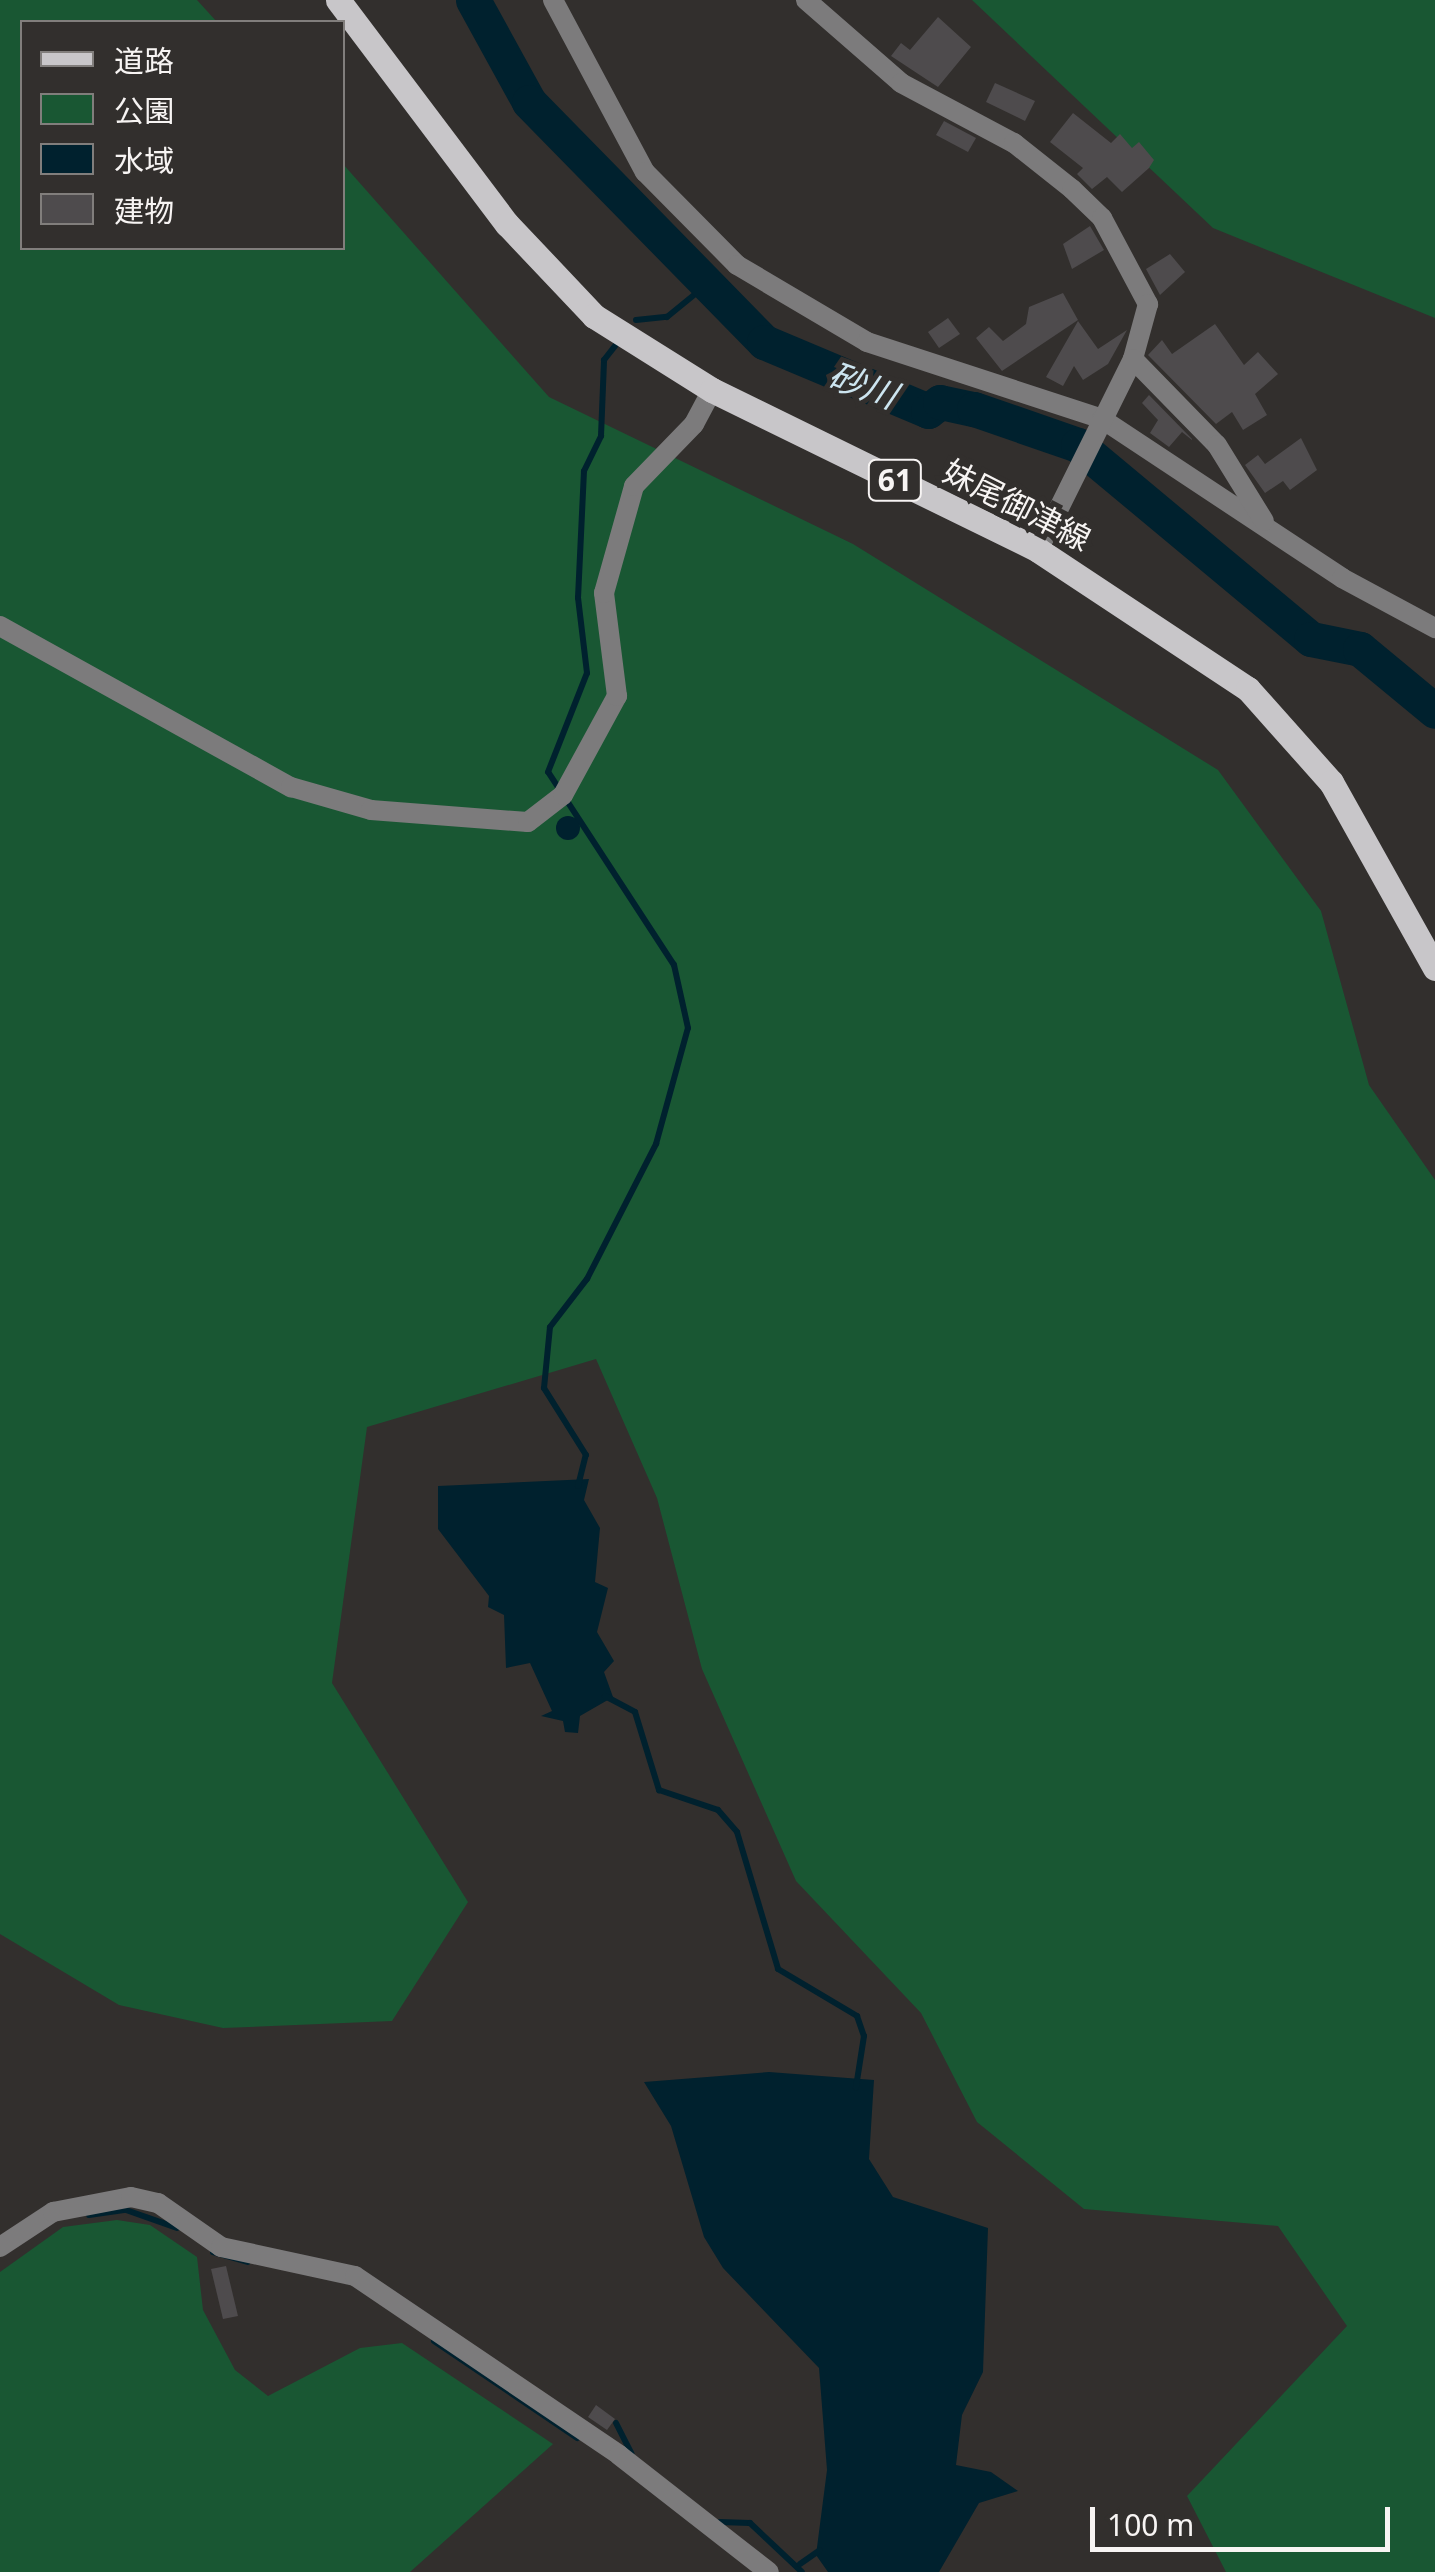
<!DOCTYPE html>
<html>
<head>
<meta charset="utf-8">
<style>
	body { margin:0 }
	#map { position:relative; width:1435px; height:2572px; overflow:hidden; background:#322f2d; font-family:"Noto Sans","Noto Sans JP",sans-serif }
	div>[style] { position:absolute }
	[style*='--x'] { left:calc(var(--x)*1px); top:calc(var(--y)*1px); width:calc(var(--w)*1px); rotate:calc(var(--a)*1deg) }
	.green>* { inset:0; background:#195733 }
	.water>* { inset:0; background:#00212e }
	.round { border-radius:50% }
	.stream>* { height:6px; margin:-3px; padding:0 3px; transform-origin:3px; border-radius:3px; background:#00212e }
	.river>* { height:35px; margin:-17.5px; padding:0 17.5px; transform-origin:17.5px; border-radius:17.5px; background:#00212e }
	.building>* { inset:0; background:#4e4b4d }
	.minor>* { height:20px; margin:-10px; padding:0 10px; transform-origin:10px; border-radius:10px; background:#7c7b7c }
	.primary>* { height:25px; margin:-12.5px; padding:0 12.5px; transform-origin:12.5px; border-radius:12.5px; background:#c8c6c9 }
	span { translate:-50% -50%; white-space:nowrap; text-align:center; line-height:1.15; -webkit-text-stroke:10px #322f2d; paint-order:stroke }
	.shield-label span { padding:2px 8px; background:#322f2d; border:2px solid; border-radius:8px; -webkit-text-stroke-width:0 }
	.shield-label { font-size:30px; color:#f7f4f3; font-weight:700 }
	.street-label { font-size:32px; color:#f7f4f3 }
	.water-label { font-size:35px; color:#cde5f0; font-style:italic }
	.legend { position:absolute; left:20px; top:20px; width:325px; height:230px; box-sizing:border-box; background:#322f2d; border:2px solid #817e7c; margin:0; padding:12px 18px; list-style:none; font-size:30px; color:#f7f4f3 }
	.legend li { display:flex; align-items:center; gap:20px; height:50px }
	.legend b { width:50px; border:2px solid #817e7c }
	.scale { position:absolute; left:1090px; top:2507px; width:300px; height:45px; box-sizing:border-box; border:5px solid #f7f4f3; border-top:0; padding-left:12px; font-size:30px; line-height:35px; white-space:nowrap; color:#f7f4f3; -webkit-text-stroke:8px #322f2d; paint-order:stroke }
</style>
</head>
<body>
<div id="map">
	<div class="green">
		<div style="clip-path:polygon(0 0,197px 0,217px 22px,22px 22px,22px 248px,342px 248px,343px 164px,549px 397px,853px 544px,1218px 770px,1321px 911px,1369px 1085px,1435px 1180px,1435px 2572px,1226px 2572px,1187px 2496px,1347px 2326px,1278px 2226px,1084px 2209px,977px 2122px,921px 2013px,796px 1881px,702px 1669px,657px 1498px,596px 1359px,367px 1427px,332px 1683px,468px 1902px,392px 2021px,223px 2028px,119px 2005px,0 1934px)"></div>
		<div style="clip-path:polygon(972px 0,1435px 0,1435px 318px,1213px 228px)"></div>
		<div style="clip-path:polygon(117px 2220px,150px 2225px,197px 2257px,203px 2310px,235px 2370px,268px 2396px,360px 2348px,402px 2343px,553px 2444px,410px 2572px,0 2572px,0 2272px,63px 2227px)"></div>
	</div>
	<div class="water">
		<div class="round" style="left:556px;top:816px;width:24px;height:24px"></div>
		<div style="clip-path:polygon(589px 1479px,584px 1500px,600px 1528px,595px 1582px,608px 1588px,597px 1632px,614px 1661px,604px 1672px,613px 1697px,580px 1716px,578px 1733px,565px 1732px,563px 1721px,541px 1716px,552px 1711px,530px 1663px,506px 1668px,504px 1615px,488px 1607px,489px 1596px,438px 1529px,438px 1486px)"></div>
		<div style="clip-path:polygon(769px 2072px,874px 2080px,869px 2159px,893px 2197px,988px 2228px,983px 2372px,962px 2415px,956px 2465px,991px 2472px,1018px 2491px,979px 2503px,939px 2572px,828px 2572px,816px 2555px,827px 2470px,819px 2368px,723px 2268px,704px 2237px,671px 2126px,644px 2082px)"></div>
	</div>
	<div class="stream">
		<div style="--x:636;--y:320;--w:31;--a:-6"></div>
		<div style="--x:667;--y:317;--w:49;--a:-39.2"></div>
		<div style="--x:578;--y:1486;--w:32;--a:-76"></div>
		<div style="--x:586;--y:1455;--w:79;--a:-122.1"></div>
		<div style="--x:544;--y:1388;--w:61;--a:-84.4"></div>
		<div style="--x:550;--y:1327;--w:61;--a:-52.4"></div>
		<div style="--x:587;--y:1279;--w:152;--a:-62.9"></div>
		<div style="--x:656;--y:1144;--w:120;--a:-74.6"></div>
		<div style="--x:688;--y:1028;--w:65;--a:-102.5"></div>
		<div style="--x:674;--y:965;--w:230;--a:-123.1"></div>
		<div style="--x:548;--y:772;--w:106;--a:-68.5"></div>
		<div style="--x:587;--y:673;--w:76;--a:-96.8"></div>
		<div style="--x:578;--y:598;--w:127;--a:-87.3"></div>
		<div style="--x:584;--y:471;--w:39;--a:-64"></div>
		<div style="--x:601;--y:436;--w:76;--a:-87.7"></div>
		<div style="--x:604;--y:360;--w:18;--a:-52"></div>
		<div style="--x:605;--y:1696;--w:34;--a:28"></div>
		<div style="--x:635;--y:1712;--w:82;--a:72.9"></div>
		<div style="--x:659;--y:1790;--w:62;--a:18.7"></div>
		<div style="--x:718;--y:1810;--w:29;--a:49"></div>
		<div style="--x:737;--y:1832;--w:143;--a:73.3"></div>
		<div style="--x:778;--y:1969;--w:92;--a:30.7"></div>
		<div style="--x:857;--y:2016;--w:21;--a:71"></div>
		<div style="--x:864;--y:2036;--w:52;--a:98.9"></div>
		<div style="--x:89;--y:2215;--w:37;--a:-8"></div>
		<div style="--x:126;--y:2210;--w:54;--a:19.4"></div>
		<div style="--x:213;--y:2252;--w:36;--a:16"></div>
		<div style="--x:434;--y:2341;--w:173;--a:34.1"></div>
		<div style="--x:616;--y:2423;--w:34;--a:63"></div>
		<div style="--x:720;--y:2522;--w:30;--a:2"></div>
		<div style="--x:750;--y:2523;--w:71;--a:43.3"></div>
		<div style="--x:800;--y:2564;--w:24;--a:-35"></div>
	</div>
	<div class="river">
		<div style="--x:473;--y:0;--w:116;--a:61.2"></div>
		<div style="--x:529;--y:102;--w:336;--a:45.6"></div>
		<div style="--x:764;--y:342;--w:178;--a:22.8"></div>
		<div style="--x:928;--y:411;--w:15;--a:-37"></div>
		<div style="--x:940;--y:402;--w:35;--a:12"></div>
		<div style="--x:974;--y:409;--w:110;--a:19.1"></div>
		<div style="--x:1078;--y:445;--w:303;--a:39.8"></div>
		<div style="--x:1311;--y:639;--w:50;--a:11.5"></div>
		<div style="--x:1360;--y:649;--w:97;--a:39.6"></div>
	</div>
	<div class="building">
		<div style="clip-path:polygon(938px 17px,971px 47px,938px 87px,891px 56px,901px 43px,910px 50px)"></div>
		<div style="clip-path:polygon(995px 83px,1035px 101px,1025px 121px,986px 102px)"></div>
		<div style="clip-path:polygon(1073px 113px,1111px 143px,1120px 134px,1132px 148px,1139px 142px,1154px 160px,1149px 168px,1122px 192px,1107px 177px,1092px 189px,1077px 174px,1083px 168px,1050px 142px)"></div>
		<div style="clip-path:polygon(944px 121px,976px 138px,968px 152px,936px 135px)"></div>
		<div style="clip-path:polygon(1090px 226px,1104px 250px,1072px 269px,1063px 244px)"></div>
		<div style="clip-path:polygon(1170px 254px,1185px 272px,1160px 295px,1146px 269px)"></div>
		<div style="clip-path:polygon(1063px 293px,1078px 320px,1002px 371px,976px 338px,989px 327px,1003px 341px,1026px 324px,1029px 307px)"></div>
		<div style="clip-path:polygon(948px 318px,960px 334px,939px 348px,928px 332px)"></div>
		<div style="clip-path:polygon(1078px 321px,1098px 349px,1127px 330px,1108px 364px,1083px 380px,1074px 366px,1063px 386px,1046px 377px)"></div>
		<div style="clip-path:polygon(1215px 324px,1244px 365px,1258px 352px,1278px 374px,1255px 394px,1267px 415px,1243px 430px,1232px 412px,1216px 424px,1148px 355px,1162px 340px,1172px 354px)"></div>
		<div style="clip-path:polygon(1149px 395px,1192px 439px,1192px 440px,1182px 432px,1169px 447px,1150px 433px,1158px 420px,1142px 403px)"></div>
		<div style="clip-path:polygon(1301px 438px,1317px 470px,1290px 490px,1283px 481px,1265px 493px,1245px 465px,1258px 455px,1265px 464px)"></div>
		<div style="clip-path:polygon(226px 2266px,238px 2316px,223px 2319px,211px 2269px)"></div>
		<div style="clip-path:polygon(596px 2405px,615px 2419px,607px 2430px,588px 2417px)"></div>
	</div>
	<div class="minor">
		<div style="--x:553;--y:0;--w:195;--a:61.9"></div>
		<div style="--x:645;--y:172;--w:131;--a:45.3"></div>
		<div style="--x:737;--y:265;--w:151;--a:30.6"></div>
		<div style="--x:867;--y:342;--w:247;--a:18.1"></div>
		<div style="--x:1102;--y:419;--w:288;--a:33.5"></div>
		<div style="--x:1342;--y:578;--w:106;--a:28.3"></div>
		<div style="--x:806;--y:0;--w:126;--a:41.1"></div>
		<div style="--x:901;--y:83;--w:128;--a:28"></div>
		<div style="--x:1014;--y:143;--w:74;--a:38.4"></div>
		<div style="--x:1072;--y:189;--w:42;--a:44"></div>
		<div style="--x:1102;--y:218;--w:98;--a:61.9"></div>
		<div style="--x:1148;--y:304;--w:57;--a:105.3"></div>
		<div style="--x:1133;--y:359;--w:213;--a:116.4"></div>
		<div style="--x:1133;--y:359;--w:120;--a:45.7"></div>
		<div style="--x:1217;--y:445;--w:89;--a:58.3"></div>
		<div style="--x:0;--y:626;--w:333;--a:29"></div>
		<div style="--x:291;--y:787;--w:83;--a:16"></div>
		<div style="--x:371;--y:810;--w:157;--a:4.4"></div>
		<div style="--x:528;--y:822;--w:44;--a:-37.6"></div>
		<div style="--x:563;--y:795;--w:113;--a:-61.4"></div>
		<div style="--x:617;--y:696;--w:104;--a:-97.2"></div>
		<div style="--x:604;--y:593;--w:111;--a:-74.3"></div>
		<div style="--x:634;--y:486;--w:86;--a:-45.9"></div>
		<div style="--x:694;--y:424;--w:38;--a:-62"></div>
		<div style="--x:0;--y:2247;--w:64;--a:-33.4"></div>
		<div style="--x:53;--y:2212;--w:79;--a:-10.9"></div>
		<div style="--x:131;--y:2197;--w:28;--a:13"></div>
		<div style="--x:158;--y:2203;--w:77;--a:34.9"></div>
		<div style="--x:221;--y:2247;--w:137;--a:12.2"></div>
		<div style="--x:355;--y:2276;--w:319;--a:34.1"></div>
		<div style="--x:619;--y:2455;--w:190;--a:38"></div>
	</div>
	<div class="primary">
		<div style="--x:338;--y:0;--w:281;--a:53"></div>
		<div style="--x:507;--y:224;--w:127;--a:46.6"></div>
		<div style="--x:594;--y:316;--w:139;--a:32.1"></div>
		<div style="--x:712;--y:390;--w:363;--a:26.1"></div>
		<div style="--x:1038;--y:550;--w:252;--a:33.5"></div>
		<div style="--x:1248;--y:689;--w:125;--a:48.3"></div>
		<div style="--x:1331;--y:782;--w:213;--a:60.8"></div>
	</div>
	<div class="shield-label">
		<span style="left:895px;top:480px">61</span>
	</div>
	<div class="street-label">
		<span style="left:1017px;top:505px;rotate:27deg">妹尾御津線</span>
	</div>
	<div class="water-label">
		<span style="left:863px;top:385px;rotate:20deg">砂川</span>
	</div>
	<ul class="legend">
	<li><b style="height:12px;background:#c8c6c9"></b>道路</li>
	<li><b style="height:28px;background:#195733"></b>公園</li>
	<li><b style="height:28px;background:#00212e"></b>水域</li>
	<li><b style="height:28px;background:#4e4b4d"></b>建物</li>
	</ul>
	<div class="scale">100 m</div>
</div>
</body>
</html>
